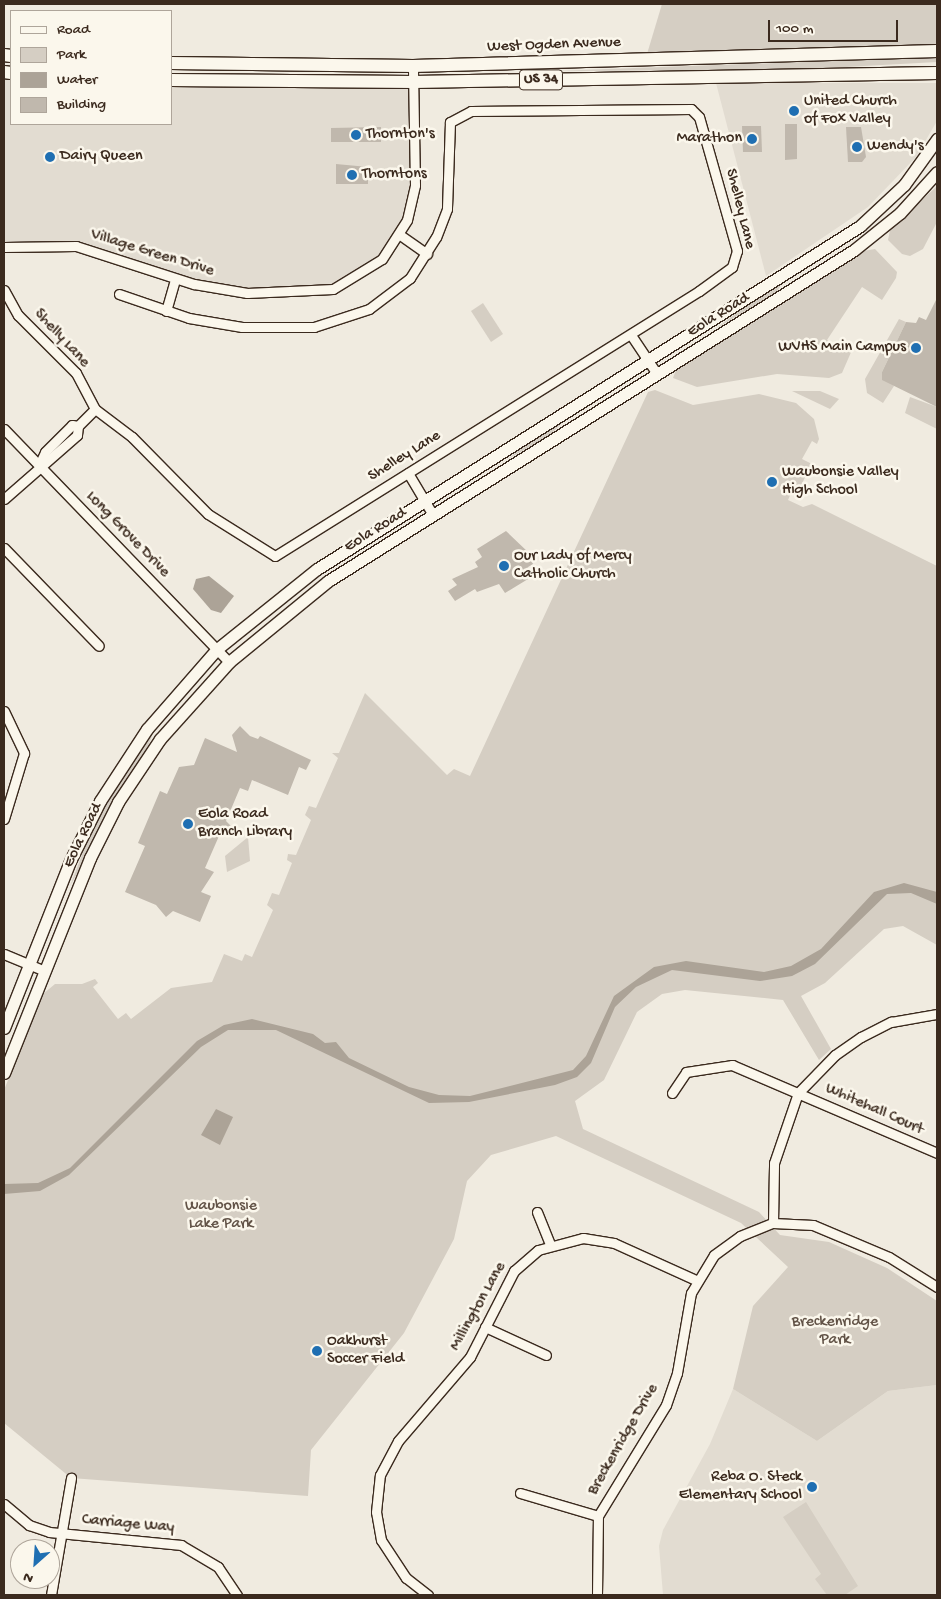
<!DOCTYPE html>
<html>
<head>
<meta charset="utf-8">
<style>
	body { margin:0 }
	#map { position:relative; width:941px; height:1599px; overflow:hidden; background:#f0ebe0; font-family:"Gochi Hand",sans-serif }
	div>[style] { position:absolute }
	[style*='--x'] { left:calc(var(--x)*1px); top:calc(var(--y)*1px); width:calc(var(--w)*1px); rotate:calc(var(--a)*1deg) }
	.built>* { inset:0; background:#e2dcd1 }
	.green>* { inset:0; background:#d5cec3 }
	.water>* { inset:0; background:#aca397 }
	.building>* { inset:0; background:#c0b8ad }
	.roads { filter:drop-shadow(1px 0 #3b2a1e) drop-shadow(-1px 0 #3b2a1e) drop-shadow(0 1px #3b2a1e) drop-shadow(0 -1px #3b2a1e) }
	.street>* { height:9px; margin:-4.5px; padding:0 4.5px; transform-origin:4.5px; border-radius:4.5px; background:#fbf7ec }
	.secondary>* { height:11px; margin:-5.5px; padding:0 5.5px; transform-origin:5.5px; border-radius:5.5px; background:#fbf7ec }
	.primary>* { height:12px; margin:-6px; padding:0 6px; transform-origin:6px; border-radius:6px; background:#fbf7ec }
	.dots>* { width:14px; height:14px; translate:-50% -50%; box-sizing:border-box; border:2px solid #fbf7ec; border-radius:50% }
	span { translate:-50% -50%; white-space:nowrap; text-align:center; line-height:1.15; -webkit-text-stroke:5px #fbf7ec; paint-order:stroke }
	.shield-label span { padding:1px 4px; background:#fbf7ec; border:1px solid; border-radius:4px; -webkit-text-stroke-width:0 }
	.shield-label { font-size:15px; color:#3b2a1e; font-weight:700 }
	.street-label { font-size:16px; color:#3b2a1e }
	.poi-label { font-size:16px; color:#3b2a1e }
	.left { translate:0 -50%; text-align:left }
	.right { translate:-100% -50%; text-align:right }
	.park-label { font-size:16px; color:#625347 }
	.frame { position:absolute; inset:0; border:5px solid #3b2a1e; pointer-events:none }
	.legend { position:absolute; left:10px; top:10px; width:162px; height:115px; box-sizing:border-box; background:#fbf7ec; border:1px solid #aea59a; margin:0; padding:6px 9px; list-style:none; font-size:15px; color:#3b2a1e }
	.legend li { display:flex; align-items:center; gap:10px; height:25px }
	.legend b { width:25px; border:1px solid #aea59a }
	.north { position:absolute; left:10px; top:1539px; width:50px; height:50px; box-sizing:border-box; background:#fbf7ec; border:1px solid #aea59a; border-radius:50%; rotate:206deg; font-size:14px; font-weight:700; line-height:20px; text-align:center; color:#3b2a1e }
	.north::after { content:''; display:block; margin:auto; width:18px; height:22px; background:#1f6fb2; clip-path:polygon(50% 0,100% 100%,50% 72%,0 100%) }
	.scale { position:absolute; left:768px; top:20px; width:130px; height:22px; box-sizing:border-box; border:2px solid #3b2a1e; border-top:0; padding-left:6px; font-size:15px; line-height:18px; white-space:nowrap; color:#3b2a1e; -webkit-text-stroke:4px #fbf7ec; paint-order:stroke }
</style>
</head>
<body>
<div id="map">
	<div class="built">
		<div style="clip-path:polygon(4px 78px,11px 78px,11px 124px,171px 124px,171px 82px,420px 89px,414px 211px,398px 244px,382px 261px,345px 287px,323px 293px,259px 298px,185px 286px,58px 245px,4px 248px)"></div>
		<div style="clip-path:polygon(716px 83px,937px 83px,937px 121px,916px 157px,868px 207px,766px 276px)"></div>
		<div style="clip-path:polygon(937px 1385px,937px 1595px,663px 1595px,659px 1546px,663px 1530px,710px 1444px,733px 1389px,817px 1441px,888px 1391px)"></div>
	</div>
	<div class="green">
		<div style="clip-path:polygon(662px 4px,937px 4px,937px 47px,647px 54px)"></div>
		<div style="clip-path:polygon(937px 57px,937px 62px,791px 70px,554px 71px)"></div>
		<div style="clip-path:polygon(937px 186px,937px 222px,923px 249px,910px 256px,902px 254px,888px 240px,890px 230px)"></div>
		<div style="clip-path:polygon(875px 249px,897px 272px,896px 278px,882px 300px,862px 287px,827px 340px,841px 350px,846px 344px,852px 350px,842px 373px,829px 378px,777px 374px,697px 387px,673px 378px,677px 367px,863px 251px)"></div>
		<div style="clip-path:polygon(784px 280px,776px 293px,717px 328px,754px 299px)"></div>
		<div style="clip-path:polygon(483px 303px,503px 334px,491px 342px,471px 311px)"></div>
		<div style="clip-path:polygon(899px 319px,906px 322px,882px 372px,894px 386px,883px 403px,867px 393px,865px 379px)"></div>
		<div style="clip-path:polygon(655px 390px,693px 405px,759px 394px,796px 403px,814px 419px,819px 439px,817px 444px,812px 441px,802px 459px,812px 464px,797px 493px,792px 491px,788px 500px,803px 507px,812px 504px,937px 566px,937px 945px,903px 926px,884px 929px,825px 983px,801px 996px,831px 1049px,819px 1060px,783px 1000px,685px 990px,662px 994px,637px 1012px,604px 1080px,575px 1101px,583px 1129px,759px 1212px,780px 1235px,829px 1242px,887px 1268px,937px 1301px,937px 1385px,888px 1391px,817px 1441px,733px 1389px,753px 1306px,788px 1267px,741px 1223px,556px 1136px,491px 1155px,467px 1181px,454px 1239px,404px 1333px,311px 1450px,308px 1496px,71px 1478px,4px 1423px,4px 1090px,43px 994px,55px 984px,82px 984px,95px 979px,98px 983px,93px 987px,118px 1019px,126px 1013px,131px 1019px,171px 988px,212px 982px,224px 954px,242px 961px,245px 954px,252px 957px,273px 910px,267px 905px,272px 893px,279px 895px,292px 863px,287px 860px,288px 854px,296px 855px,311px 820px,305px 815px,309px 806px,316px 808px,338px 758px,332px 753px,339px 753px,365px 693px,447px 775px,454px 769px,470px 776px,648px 392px)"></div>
		<div style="clip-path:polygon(792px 391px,820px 391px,839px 399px,830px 409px)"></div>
		<div style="clip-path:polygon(910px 397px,937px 407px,937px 429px,905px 413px)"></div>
		<div style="clip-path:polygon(571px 414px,549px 436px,508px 459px,530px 441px)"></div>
		<div style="clip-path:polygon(156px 725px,149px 744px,70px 886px,94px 824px)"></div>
		<div style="clip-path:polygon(248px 837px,250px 861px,227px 872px,225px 856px)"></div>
		<div style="clip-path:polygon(806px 1502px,858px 1586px,845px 1595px,827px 1595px,815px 1579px,821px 1574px,783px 1517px)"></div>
	</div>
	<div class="water">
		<div style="clip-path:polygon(209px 576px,234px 596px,221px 613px,211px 610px,193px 589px,196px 579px)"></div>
		<div style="clip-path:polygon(904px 883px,937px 892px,937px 904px,911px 893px,887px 894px,815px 964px,792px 976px,760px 981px,672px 970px,636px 987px,615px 1007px,591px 1063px,577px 1077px,555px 1085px,469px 1102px,429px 1103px,276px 1030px,228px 1030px,201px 1047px,69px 1175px,40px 1191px,4px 1194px,4px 1184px,38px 1183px,70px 1168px,197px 1041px,224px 1025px,252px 1019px,313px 1034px,325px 1043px,336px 1042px,349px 1058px,409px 1087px,439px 1095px,470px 1096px,573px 1070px,586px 1056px,614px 996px,654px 967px,686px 961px,764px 972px,791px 966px,821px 949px,874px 892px)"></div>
		<div style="clip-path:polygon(216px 1109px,233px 1117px,220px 1145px,201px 1135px)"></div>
	</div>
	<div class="building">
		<div style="clip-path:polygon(785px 124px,797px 124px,797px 159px,785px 160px)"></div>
		<div style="clip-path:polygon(742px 126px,761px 126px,762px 152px,743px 152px)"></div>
		<div style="clip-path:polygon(381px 127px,381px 142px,331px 142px,331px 128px)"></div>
		<div style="clip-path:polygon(846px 127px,861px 127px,866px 157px,862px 162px,848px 162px)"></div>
		<div style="clip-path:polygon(336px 164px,368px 167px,368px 184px,336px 184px)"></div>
		<div style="clip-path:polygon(937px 298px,937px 407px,882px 380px,882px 372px,906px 322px,916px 323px,919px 317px,926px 320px)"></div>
		<div style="clip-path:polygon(506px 531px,529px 553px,533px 564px,528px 567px,533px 576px,505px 593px,499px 584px,477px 592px,475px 589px,455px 601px,448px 591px,457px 585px,452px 579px,478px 567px,475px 562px,482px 557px,477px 549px)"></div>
		<div style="clip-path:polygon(240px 726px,250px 736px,258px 739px,260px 736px,311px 760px,306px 770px,299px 767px,288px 795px,252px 780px,248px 791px,240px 788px,226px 821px,231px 826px,227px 835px,219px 836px,205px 868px,214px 872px,201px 892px,211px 896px,200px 922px,173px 911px,166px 917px,156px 905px,125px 892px,145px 846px,138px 843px,160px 791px,167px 794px,179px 767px,194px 765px,205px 738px,237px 752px,232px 735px)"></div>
	</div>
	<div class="roads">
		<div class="street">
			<div style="--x:400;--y:235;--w:33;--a:35"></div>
			<div style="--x:4;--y:247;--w:72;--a:-0.8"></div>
			<div style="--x:76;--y:246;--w:124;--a:17.9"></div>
			<div style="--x:194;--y:284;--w:54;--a:9.6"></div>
			<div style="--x:247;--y:293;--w:86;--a:-2.7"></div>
			<div style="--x:333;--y:289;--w:57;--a:-31.5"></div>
			<div style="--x:382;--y:259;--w:46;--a:-57.3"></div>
			<div style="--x:407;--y:220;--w:36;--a:-77"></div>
			<div style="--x:415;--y:185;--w:119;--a:-91"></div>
			<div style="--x:4;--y:290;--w:29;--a:61"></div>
			<div style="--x:18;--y:315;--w:82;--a:45"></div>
			<div style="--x:76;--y:373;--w:41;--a:62.2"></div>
			<div style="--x:95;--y:409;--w:46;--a:37.1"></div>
			<div style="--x:132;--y:437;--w:108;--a:45.4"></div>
			<div style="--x:208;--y:514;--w:79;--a:32.1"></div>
			<div style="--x:275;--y:556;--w:500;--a:-32.01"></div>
			<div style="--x:699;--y:291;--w:41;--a:-36"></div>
			<div style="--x:732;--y:267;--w:17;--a:-73"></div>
			<div style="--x:737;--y:251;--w:139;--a:-105.8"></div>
			<div style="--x:699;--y:117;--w:11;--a:-135"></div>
			<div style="--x:691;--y:109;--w:220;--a:179.5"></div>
			<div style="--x:471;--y:111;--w:24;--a:152"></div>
			<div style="--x:450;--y:122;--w:87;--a:92"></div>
			<div style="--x:447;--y:209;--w:30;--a:111"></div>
			<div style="--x:436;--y:237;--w:49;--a:122.4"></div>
			<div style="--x:410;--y:278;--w:51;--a:142.9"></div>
			<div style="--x:369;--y:309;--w:58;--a:161.9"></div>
			<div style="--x:314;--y:327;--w:72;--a:180"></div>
			<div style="--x:242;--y:327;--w:54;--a:-170.4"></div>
			<div style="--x:189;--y:318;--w:74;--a:-161.1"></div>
			<div style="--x:166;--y:311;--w:33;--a:-74"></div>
			<div style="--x:631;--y:335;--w:47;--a:56.3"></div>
			<div style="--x:4;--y:429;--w:324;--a:46"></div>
			<div style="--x:39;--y:465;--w:14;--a:-65"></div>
			<div style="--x:45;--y:452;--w:38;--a:-45"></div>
			<div style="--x:72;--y:425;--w:6;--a:9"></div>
			<div style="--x:408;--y:473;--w:49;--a:59.2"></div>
			<div style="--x:4;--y:499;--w:97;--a:-41.2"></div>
			<div style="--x:77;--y:435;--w:9;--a:-84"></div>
			<div style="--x:78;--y:426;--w:24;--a:-45"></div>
			<div style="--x:4;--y:548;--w:136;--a:45.9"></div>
			<div style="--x:4;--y:711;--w:47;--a:64.5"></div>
			<div style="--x:24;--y:753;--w:69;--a:106.9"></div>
			<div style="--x:4;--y:954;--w:44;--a:22.5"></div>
			<div style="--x:672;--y:1093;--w:25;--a:-56"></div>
			<div style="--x:686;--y:1072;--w:47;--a:-8.7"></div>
			<div style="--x:732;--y:1065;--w:223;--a:23.2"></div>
			<div style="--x:537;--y:1212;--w:35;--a:68"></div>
			<div style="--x:773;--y:1223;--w:60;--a:-89"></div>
			<div style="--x:774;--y:1163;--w:74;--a:-71.1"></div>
			<div style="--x:798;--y:1093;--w:53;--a:-45.8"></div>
			<div style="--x:835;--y:1055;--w:32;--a:-35"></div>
			<div style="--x:861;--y:1037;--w:34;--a:-27"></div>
			<div style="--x:891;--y:1022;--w:47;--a:-9.9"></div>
			<div style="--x:485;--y:1327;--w:67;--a:24.7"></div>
			<div style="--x:520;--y:1493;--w:81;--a:16.4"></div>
			<div style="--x:4;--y:1504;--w:33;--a:40"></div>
			<div style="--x:29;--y:1525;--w:21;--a:19"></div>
			<div style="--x:49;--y:1532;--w:133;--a:5.6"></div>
			<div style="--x:181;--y:1545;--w:43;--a:30.7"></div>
			<div style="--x:218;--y:1567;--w:34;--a:56"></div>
			<div style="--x:51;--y:1595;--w:119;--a:-80.3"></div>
			<div style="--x:428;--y:1595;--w:28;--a:-142"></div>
			<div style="--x:406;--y:1578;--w:45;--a:-123.3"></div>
			<div style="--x:381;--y:1540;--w:28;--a:-100"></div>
			<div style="--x:376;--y:1512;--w:37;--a:-84"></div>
			<div style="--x:380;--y:1475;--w:38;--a:-62"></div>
			<div style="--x:398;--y:1441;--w:111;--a:-49.4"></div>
			<div style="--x:470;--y:1357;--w:97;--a:-62.9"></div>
			<div style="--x:514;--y:1271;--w:32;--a:-41"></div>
			<div style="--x:538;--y:1250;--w:47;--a:-14.9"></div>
			<div style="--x:583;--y:1238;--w:31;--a:9"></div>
			<div style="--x:614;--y:1243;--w:90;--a:24.3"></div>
			<div style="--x:597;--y:1595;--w:79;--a:-89.3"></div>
			<div style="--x:598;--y:1516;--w:130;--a:-58.5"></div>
			<div style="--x:666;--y:1405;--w:34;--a:-71"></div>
			<div style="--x:677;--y:1373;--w:81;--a:-80.1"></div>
			<div style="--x:691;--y:1293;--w:44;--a:-58.8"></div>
			<div style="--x:714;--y:1255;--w:32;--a:-36"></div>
			<div style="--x:740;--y:1236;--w:35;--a:-22"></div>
			<div style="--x:773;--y:1223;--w:40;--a:2.9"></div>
			<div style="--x:813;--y:1225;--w:82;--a:22.8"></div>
			<div style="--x:889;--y:1257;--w:57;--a:32"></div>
		</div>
		<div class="secondary">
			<div style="--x:4;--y:1028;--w:182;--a:-68.4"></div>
			<div style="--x:71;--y:859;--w:65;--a:-63.4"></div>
			<div style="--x:100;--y:801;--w:86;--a:-56.9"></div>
			<div style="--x:147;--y:729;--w:106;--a:-48.8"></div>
			<div style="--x:217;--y:649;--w:128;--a:-38.7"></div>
			<div style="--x:317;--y:569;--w:642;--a:-32.28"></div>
			<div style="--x:860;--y:226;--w:60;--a:-43"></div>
			<div style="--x:904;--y:185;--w:57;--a:-54.3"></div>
			<div style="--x:4;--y:1073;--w:232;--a:-68.2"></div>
			<div style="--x:90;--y:858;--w:63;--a:-63.4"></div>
			<div style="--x:118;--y:802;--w:76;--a:-56.3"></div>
			<div style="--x:160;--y:739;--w:103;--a:-48.1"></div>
			<div style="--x:229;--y:662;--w:128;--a:-39.3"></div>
			<div style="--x:328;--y:581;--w:621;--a:-32.18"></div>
			<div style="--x:854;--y:250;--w:59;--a:-38.8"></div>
			<div style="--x:900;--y:213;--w:55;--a:-47.9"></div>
		</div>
		<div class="primary">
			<div style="--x:4;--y:55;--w:7;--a:8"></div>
			<div style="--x:171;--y:63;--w:242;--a:0.7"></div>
			<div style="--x:413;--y:66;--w:524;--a:-1.64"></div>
			<div style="--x:4;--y:72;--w:7;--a:8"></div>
			<div style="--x:171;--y:80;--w:243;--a:0.5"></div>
			<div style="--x:414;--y:82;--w:523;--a:-0.99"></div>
		</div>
	</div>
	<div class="dots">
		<div style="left:794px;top:111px;background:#1f6fb2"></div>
		<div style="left:356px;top:135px;background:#1f6fb2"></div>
		<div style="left:752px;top:139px;background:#1f6fb2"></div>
		<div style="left:857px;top:147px;background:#1f6fb2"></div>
		<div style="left:50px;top:157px;background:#1f6fb2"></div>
		<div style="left:352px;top:175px;background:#1f6fb2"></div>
		<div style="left:916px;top:348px;background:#1f6fb2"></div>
		<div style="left:772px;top:482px;background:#1f6fb2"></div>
		<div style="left:504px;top:566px;background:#1f6fb2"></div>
		<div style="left:188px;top:824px;background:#1f6fb2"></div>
		<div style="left:317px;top:1351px;background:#1f6fb2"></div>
		<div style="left:812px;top:1487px;background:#1f6fb2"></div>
	</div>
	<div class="shield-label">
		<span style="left:541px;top:80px">US 34</span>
	</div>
	<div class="street-label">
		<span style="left:554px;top:46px;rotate:-2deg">West Ogden Avenue</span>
		<span style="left:739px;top:209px;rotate:76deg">Shelley Lane</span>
		<span style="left:152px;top:254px;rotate:17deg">Village Green Drive</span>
		<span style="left:719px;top:316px;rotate:-32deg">Eola Road</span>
		<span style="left:61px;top:339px;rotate:47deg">Shelly Lane</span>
		<span style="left:405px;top:457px;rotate:-32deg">Shelley Lane</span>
		<span style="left:376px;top:531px;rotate:-32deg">Eola Road</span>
		<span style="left:127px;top:535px;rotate:46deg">Long Grove Drive</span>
		<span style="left:84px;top:836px;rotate:-64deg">Eola Road</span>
		<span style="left:874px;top:1110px;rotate:24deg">Whitehall Court</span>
		<span style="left:479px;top:1307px;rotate:-61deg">Millington Lane</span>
		<span style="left:624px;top:1440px;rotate:-60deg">Breckenridge Drive</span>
		<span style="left:128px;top:1525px;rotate:5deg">Carriage Way</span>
	</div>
	<div class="poi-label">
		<span class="left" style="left:804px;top:111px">United Church<br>of Fox Valley</span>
		<span class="left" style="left:366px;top:135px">Thornton's</span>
		<span class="right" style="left:742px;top:139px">Marathon</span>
		<span class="left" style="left:867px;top:147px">Wendy's</span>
		<span class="left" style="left:60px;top:157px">Dairy Queen</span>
		<span class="left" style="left:362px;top:175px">Thorntons</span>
		<span class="right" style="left:906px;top:348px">WVHS Main Campus</span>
		<span class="left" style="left:782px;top:482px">Waubonsie Valley<br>High School</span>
		<span class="left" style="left:514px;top:566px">Our Lady of Mercy<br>Catholic Church</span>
		<span class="left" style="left:198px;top:824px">Eola Road<br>Branch Library</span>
		<span class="left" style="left:327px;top:1351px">Oakhurst<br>Soccer Field</span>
		<span class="right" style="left:802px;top:1487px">Reba O. Steck<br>Elementary School</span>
	</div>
	<div class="park-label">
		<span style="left:221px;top:1216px">Waubonsie<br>Lake Park</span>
		<span style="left:835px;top:1332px">Breckenridge<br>Park</span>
	</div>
	<div class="frame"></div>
	<ul class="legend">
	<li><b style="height:6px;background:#fbf7ec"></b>Road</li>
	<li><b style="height:14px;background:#d5cec3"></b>Park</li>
	<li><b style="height:14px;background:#aca397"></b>Water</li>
	<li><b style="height:14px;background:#c0b8ad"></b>Building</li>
	</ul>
	<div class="north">N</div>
	<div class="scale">100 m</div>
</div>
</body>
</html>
